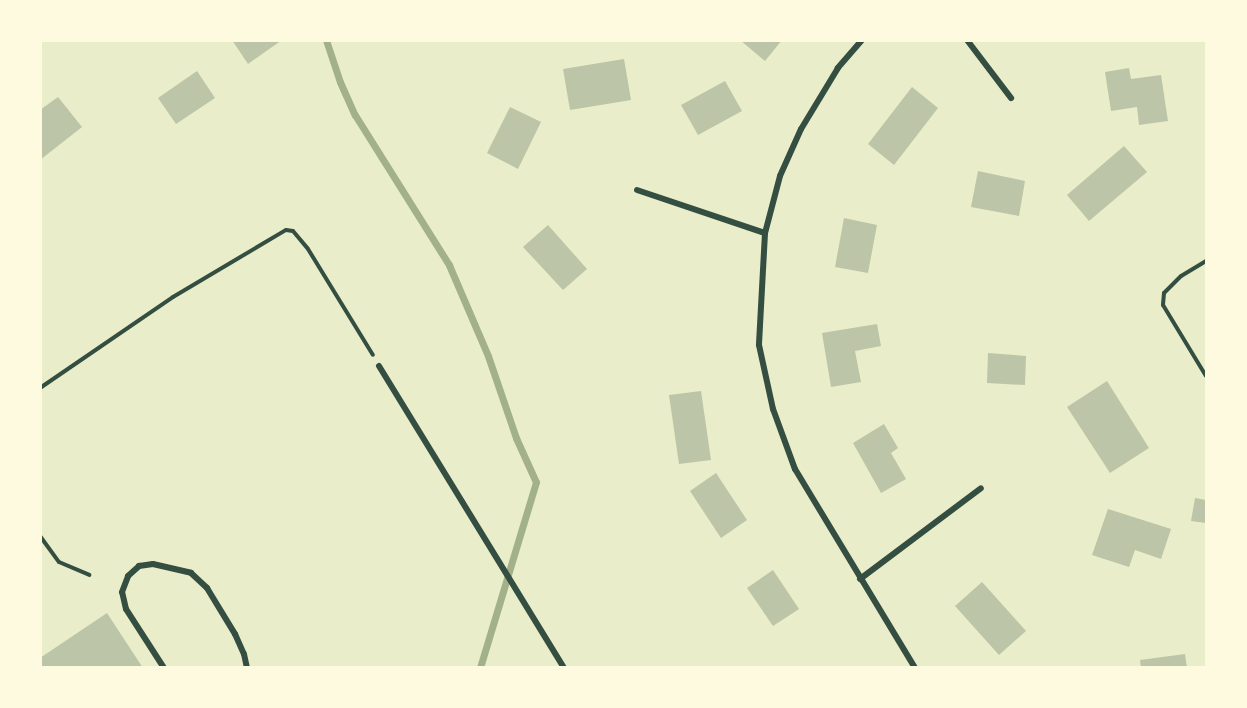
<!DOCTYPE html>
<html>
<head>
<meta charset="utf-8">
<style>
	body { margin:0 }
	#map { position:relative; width:1247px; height:708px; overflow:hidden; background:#e9edc9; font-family:Lato,sans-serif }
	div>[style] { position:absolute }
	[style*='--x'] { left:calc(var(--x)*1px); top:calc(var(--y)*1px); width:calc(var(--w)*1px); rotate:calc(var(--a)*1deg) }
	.stream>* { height:7px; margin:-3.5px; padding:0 3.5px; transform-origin:3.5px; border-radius:3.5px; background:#a3b18a }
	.building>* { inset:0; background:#bcc5a7 }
	.path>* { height:4px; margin:-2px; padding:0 2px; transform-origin:2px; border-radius:2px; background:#344e41 }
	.minor>* { height:6px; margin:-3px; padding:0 3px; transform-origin:3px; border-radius:3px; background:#344e41 }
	span { translate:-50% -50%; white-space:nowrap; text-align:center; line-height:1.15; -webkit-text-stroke:6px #fefae0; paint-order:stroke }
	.frame { position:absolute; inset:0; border:42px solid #fefae0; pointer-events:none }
</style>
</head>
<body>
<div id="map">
	<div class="stream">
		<div style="--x:326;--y:40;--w:44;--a:71.6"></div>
		<div style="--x:340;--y:82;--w:36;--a:66"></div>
		<div style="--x:355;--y:115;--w:177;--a:57.9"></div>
		<div style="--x:449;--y:265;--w:99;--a:66.8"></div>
		<div style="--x:488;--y:356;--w:87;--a:71.1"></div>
		<div style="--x:516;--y:438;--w:48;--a:65.6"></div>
		<div style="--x:536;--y:482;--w:194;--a:106.8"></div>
	</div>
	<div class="building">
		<div style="clip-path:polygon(232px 40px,282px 40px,248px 64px)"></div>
		<div style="clip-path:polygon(740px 40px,782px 40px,765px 61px)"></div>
		<div style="clip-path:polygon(624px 59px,631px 100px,570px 110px,563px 69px)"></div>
		<div style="clip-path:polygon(1129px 68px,1131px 79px,1161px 75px,1168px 121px,1139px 125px,1137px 107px,1111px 111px,1105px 72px)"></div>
		<div style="clip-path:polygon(197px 71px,215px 98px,176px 124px,158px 98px)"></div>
		<div style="clip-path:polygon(725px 81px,742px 111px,698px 135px,681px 105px)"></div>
		<div style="clip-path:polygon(912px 87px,938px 108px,894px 165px,868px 144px)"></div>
		<div style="clip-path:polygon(58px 97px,82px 127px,40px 160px,40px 110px)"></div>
		<div style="clip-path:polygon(510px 107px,541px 122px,518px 169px,487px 153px)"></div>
		<div style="clip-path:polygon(1124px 146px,1147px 172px,1089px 221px,1067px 195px)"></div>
		<div style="clip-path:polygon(978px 171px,1025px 181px,1019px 216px,971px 207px)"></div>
		<div style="clip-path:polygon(844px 218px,877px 225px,868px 273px,835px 267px)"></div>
		<div style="clip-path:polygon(548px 225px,587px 269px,563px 290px,523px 247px)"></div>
		<div style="clip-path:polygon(877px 324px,881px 346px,855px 351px,861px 382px,831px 387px,822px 333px)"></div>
		<div style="clip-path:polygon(988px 353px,1026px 356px,1025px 385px,987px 383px)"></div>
		<div style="clip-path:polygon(1107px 381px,1149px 448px,1110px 473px,1067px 407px)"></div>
		<div style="clip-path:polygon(701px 391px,711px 460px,679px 464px,669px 395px)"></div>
		<div style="clip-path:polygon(884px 424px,898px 448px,891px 453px,906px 479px,881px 493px,853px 443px)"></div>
		<div style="clip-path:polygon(716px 473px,747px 520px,721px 538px,690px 491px)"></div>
		<div style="clip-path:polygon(1195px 498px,1206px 500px,1206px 523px,1191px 521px)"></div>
		<div style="clip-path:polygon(1108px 509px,1171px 529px,1161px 559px,1135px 550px,1129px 567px,1092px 555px)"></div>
		<div style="clip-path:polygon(773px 570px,799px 609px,773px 626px,747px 588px)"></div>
		<div style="clip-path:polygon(982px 582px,1026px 631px,999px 655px,955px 606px)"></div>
		<div style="clip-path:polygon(107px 613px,143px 668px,40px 668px,40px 658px)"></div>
		<div style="clip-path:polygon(1185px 654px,1187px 668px,1141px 668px,1140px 660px)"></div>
	</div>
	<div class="path">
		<div style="--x:1206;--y:261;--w:29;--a:149"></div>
		<div style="--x:1181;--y:276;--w:24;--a:135"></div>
		<div style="--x:1164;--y:293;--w:12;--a:95"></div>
		<div style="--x:1163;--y:305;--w:83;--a:58.8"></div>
		<div style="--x:40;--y:388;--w:161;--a:-34.4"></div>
		<div style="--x:173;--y:297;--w:131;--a:-30.7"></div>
		<div style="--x:286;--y:230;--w:7;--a:8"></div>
		<div style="--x:293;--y:231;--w:23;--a:50"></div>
		<div style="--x:308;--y:249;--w:124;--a:58.5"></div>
		<div style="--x:40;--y:536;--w:32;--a:54"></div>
		<div style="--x:59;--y:562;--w:33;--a:23"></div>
	</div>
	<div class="minor">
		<div style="--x:862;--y:40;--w:37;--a:131"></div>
		<div style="--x:838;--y:68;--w:71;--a:121.2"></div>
		<div style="--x:801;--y:129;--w:51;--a:114.1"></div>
		<div style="--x:780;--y:176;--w:59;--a:104.7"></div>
		<div style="--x:765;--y:233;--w:112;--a:93.1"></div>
		<div style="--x:759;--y:345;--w:66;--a:77.7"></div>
		<div style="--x:773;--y:409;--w:64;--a:69.9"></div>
		<div style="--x:795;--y:469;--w:232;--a:58.9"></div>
		<div style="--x:967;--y:40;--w:73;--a:52.8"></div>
		<div style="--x:637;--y:190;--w:135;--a:18.6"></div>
		<div style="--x:379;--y:366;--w:354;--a:58.5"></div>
		<div style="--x:860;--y:579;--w:151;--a:-36.9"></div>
		<div style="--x:164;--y:668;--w:70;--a:-122.8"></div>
		<div style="--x:126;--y:609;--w:17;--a:-103"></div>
		<div style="--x:122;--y:592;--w:17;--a:-69"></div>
		<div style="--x:128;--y:576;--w:15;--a:-42"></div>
		<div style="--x:139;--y:566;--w:14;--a:-8"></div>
		<div style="--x:153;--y:564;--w:39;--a:13"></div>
		<div style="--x:191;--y:573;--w:22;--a:43"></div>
		<div style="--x:207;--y:588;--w:54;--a:58.7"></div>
		<div style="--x:235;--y:634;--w:22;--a:66"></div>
		<div style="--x:244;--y:654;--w:14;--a:78"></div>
	</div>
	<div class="frame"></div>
</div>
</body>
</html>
